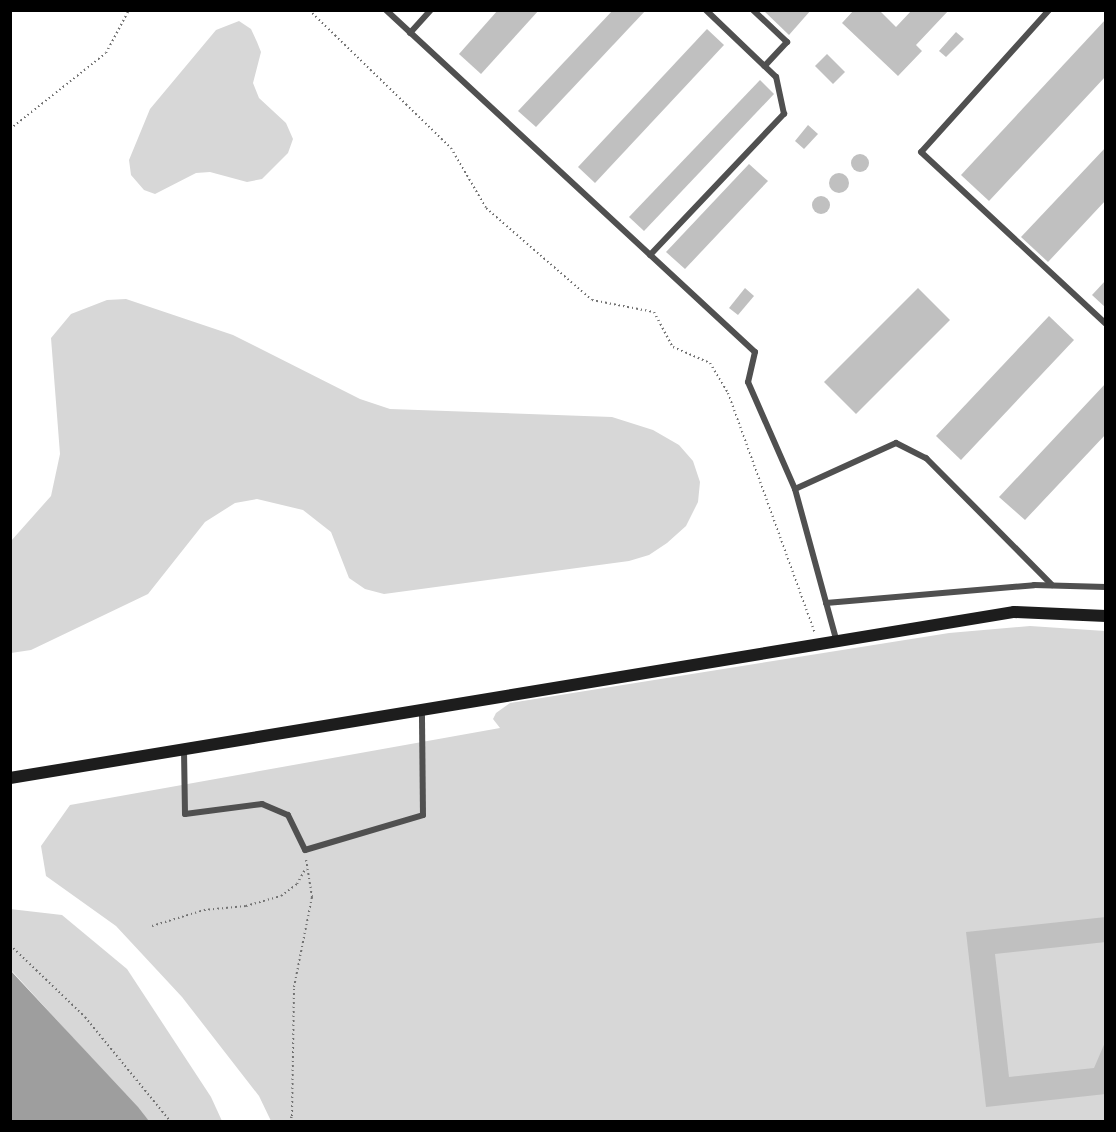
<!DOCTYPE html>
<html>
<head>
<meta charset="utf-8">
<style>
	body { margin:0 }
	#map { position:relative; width:1116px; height:1132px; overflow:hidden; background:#fff; font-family:"Alegreya Sans",sans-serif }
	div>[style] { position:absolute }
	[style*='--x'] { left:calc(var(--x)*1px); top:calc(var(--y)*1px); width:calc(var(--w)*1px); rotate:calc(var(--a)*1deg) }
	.green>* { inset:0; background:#d7d7d7 }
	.water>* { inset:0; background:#9e9e9e }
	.building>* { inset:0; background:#c0c0c0 }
	.round { border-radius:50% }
	.path>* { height:2px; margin-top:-1px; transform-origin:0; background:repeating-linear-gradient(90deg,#727272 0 1.5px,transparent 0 4.5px) }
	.lane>* { height:6px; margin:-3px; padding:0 3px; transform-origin:3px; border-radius:3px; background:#505050 }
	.secondary>* { height:12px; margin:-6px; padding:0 6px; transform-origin:6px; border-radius:6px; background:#1d1d1d }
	span { translate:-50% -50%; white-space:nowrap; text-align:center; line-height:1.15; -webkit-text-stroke:6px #fff; paint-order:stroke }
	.frame { position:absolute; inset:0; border:12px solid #000; pointer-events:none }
</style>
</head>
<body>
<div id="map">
	<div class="green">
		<div style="clip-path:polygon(239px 21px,251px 29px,257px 42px,261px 52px,253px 83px,259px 98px,286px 123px,293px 139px,288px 153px,262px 179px,247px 182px,210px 172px,196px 173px,155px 194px,144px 190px,131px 175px,129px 160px,150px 109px,216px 30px)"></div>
		<div style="clip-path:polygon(126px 299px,233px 335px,360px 399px,390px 409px,612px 417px,653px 430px,679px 445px,693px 461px,700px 482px,698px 502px,686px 526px,667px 543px,649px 555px,629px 561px,384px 594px,365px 589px,349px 578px,331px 532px,303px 510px,257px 499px,235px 503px,205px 522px,148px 594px,31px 650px,11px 653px,11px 541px,51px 496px,60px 454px,51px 338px,71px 314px,107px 300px)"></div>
		<div style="clip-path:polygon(1030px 626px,1105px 631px,1105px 1121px,271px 1121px,259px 1096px,182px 997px,116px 926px,46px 876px,41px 846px,70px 805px,500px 728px,493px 719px,496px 713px,510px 703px,949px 633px)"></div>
		<div style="clip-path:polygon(10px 909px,62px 915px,127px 969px,211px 1097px,222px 1121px,149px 1121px,11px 970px)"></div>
	</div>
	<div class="water">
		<div style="clip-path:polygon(10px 970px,138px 1107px,149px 1121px,11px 1121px)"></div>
	</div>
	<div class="building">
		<div style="clip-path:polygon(498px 10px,539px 10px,481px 74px,459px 54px)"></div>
		<div style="clip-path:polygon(613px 10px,646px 10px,536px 127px,518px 111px)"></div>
		<div style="clip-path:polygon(763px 10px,811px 10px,789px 35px)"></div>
		<div style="clip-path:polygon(854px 10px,879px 10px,896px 27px,912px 10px,949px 10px,916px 45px,922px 51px,898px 76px,842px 23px)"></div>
		<div style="clip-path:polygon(1106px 19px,1106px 76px,989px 201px,961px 175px)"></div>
		<div style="clip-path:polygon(707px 29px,724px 45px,595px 183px,578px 167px)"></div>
		<div style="clip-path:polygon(956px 32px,964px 39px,946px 57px,939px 51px)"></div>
		<div style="clip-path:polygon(827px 54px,845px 72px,833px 84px,815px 66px)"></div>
		<div style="clip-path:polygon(760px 80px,774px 94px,644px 231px,629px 217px)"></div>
		<div style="clip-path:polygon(808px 125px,818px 134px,804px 149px,795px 141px)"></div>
		<div style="clip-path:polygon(1106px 147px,1106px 200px,1048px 262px,1021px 237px)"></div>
		<div class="round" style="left:851px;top:154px;width:18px;height:18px"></div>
		<div style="clip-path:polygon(749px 164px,768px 181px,685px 269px,666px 252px)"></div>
		<div class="round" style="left:829px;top:173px;width:20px;height:20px"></div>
		<div class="round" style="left:812px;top:196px;width:18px;height:18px"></div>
		<div style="clip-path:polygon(1106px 280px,1106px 308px,1092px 295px)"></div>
		<div style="clip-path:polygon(745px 288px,754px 296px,738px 315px,729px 308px)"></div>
		<div style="clip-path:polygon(918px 288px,950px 320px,856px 414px,824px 382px)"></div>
		<div style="clip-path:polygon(1049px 316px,1074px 340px,961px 460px,936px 436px)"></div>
		<div style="clip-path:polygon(1106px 383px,1106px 434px,1025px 520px,999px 497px)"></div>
		<div style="clip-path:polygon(1106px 917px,1106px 942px,995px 954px,1009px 1077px,1094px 1068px,1106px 1040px,1106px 1094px,986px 1107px,966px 932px)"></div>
	</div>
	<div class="path">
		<div style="--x:309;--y:10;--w:198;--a:44.2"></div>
		<div style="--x:451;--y:148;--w:69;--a:59.7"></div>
		<div style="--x:486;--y:208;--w:140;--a:41"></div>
		<div style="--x:592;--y:300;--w:63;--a:11"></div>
		<div style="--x:654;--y:312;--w:40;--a:62"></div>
		<div style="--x:673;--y:347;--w:40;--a:23.4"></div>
		<div style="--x:710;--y:363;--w:35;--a:59"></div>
		<div style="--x:728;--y:393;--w:255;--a:70.1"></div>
		<div style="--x:10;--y:129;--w:122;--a:-38.4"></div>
		<div style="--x:106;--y:53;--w:49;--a:-61.9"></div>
		<div style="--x:152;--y:926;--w:54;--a:-17.1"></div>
		<div style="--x:204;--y:910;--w:42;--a:-5.4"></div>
		<div style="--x:246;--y:906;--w:36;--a:-16"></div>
		<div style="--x:281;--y:896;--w:20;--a:-37"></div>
		<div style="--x:297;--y:884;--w:18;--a:-61"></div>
		<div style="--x:10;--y:945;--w:104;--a:43.8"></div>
		<div style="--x:85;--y:1017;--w:136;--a:50.7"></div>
		<div style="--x:289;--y:1122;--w:7;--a:-63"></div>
		<div style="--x:292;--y:1116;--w:129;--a:-89.1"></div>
		<div style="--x:294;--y:987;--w:92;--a:-78.7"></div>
		<div style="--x:312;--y:897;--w:38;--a:-99"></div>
	</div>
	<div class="lane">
		<div style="--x:386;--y:10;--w:503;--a:42.83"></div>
		<div style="--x:755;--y:352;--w:31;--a:103"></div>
		<div style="--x:748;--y:382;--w:117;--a:66.3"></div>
		<div style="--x:795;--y:489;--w:156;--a:74.7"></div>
		<div style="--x:753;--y:10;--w:47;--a:43.3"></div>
		<div style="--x:787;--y:42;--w:33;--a:133"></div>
		<div style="--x:1049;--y:10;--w:191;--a:132"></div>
		<div style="--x:921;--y:152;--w:253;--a:42.9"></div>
		<div style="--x:410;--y:33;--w:31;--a:-48"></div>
		<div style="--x:650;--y:255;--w:195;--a:-46.5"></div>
		<div style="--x:784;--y:114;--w:38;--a:-102"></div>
		<div style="--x:776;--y:77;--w:97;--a:-136.3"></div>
		<div style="--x:795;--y:489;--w:111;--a:-24.5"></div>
		<div style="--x:896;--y:443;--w:34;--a:27"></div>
		<div style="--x:926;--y:458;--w:179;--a:45.2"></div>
		<div style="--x:826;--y:603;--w:209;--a:-4.9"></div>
		<div style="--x:1034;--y:585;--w:72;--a:1.6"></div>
		<div style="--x:184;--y:750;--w:64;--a:89.1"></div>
		<div style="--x:185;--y:814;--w:78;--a:-7.4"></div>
		<div style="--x:262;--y:804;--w:28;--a:23"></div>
		<div style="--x:288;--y:815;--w:39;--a:64"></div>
		<div style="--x:305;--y:850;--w:123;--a:-16.5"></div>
		<div style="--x:423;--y:815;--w:103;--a:-90.6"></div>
	</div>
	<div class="secondary">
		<div style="--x:10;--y:778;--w:1018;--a:-9.39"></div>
		<div style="--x:1014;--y:612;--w:92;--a:2.5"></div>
	</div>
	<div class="frame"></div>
</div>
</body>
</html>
